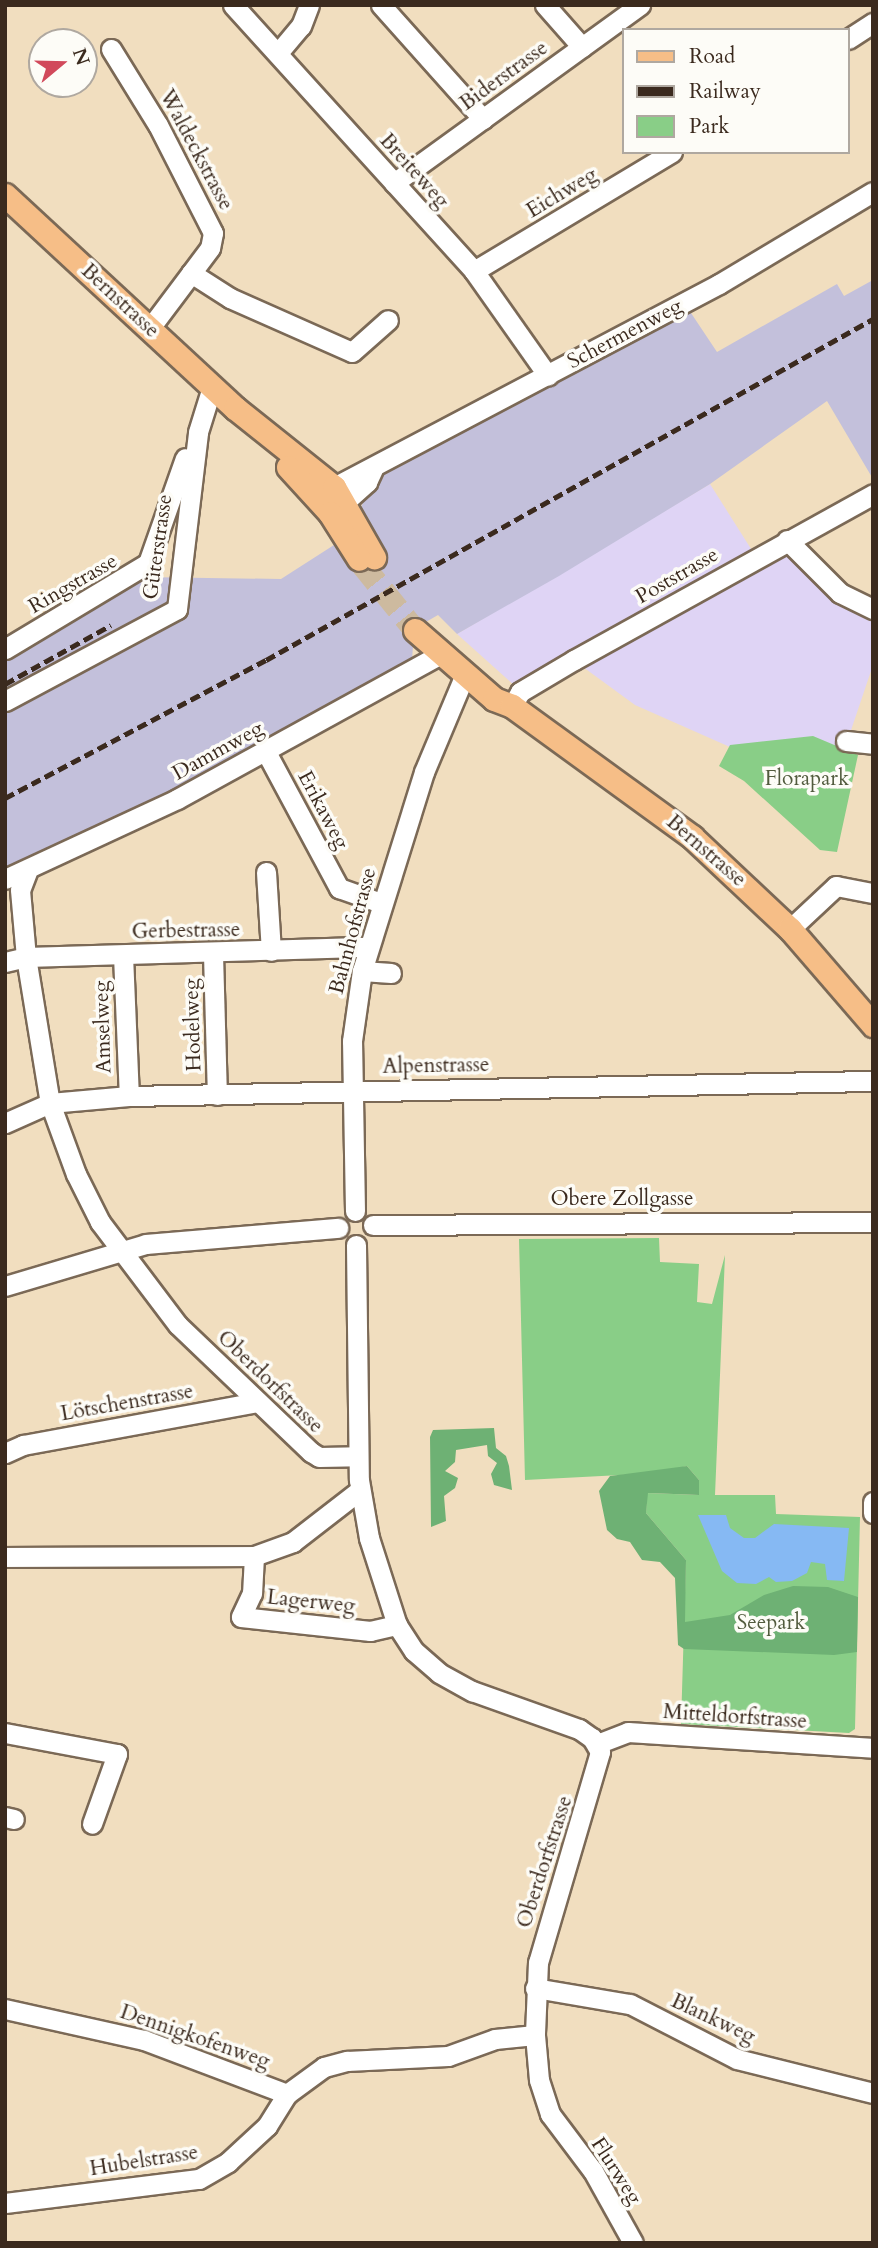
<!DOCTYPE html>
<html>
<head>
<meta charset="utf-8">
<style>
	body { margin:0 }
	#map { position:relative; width:878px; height:2248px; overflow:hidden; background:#f1debf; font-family:Cardo,serif }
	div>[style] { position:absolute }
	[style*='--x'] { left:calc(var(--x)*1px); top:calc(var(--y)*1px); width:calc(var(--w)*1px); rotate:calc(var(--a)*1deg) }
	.built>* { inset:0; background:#dfd4f5 }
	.industrial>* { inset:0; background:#c3c0db }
	.green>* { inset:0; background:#89ce87 }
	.forest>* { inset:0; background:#6eb174 }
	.water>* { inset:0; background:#86b9f3 }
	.major-tunnel>* { height:23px; margin-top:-11.5px; transform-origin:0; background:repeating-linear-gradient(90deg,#cdba9f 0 23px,transparent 0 34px) }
	.roads { filter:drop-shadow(2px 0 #7b6956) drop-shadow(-2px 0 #7b6956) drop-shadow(0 2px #7b6956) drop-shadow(0 -2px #7b6956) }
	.minor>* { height:19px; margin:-9.5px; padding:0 9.5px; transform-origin:9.5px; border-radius:9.5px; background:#fff }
	.major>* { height:23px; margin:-11.5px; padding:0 11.5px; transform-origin:11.5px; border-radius:11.5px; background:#f6be87 }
	.rail>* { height:4.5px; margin-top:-2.25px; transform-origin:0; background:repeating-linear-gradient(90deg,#3b2a1e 0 10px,transparent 0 15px) }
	span { translate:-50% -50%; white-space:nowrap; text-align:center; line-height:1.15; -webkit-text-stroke:7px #fdfcf7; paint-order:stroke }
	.street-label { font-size:21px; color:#3b2a1e }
	.park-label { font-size:21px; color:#525b3e }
	.frame { position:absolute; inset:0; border:7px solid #3b2a1e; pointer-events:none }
	.legend { position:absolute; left:622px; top:28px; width:228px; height:126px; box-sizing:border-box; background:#fdfcf7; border:2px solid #afa8a0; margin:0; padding:9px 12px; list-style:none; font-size:21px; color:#3b2a1e }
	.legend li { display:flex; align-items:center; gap:14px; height:35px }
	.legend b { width:35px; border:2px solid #afa8a0 }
	.north { position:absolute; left:28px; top:28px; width:70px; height:70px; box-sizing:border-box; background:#fdfcf7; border:2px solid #afa8a0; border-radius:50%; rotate:71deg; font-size:19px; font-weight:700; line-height:28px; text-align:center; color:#3b2a1e }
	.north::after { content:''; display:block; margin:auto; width:24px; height:32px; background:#d1495b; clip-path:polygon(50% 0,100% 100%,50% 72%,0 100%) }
</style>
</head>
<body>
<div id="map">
	<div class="built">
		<div style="clip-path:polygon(710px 484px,753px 552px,515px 686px,457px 634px)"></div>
		<div style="clip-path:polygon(797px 548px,873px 616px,873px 665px,844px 751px,739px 751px,635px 705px,583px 667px)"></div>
	</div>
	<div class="industrial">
		<div style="clip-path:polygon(873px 280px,873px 479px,827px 401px,710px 484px,559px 576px,457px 634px,438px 615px,405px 634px,413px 646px,412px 660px,226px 767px,5px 876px,5px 660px,143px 577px,281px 579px,334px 545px,352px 571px,385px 551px,361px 518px,361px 507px,373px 482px,393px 465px,689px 310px,717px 352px,837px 284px,844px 296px)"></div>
	</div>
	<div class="green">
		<div style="clip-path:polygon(813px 736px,858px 755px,837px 852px,820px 850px,744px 781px,719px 766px,730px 745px)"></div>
		<div style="clip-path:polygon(659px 1238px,660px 1262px,699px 1264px,697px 1302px,712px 1304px,725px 1255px,715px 1495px,775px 1495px,776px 1514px,860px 1517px,855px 1729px,849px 1733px,681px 1724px,686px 1560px,646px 1513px,647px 1493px,699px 1495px,699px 1480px,687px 1466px,659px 1473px,525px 1480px,519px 1239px)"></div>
	</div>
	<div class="forest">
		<div style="clip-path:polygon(494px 1428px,496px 1448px,506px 1456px,509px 1466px,512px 1490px,494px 1485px,491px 1474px,497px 1463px,488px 1456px,487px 1445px,456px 1450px,455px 1462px,445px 1471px,458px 1478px,455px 1488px,444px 1496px,446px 1521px,431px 1527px,430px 1437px,433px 1430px)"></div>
		<div style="clip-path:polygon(687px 1466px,699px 1480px,699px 1495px,648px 1493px,646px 1513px,686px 1560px,685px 1622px,730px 1615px,764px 1595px,793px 1586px,828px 1587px,858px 1597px,857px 1652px,834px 1655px,684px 1649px,678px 1645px,675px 1578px,660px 1562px,642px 1560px,630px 1542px,617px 1539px,607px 1530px,599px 1491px,610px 1476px)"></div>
	</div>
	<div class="water">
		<div style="clip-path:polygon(698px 1515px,726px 1515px,730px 1528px,744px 1538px,755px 1538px,774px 1524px,849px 1528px,844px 1581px,827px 1580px,825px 1564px,811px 1562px,807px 1573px,792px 1581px,776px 1582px,769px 1577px,756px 1584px,737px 1583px,722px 1571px)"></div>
	</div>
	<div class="major-tunnel">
		<div style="--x:362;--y:564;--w:85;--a:51.2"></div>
	</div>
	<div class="roads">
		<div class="minor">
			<div style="--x:233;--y:5;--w:359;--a:47.8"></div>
			<div style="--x:474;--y:271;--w:128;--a:54.8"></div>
			<div style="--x:381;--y:5;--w:153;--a:48.2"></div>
			<div style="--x:545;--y:5;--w:56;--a:48.6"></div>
			<div style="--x:848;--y:39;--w:30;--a:-33"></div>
			<div style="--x:111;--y:49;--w:89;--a:58.3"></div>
			<div style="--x:158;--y:125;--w:121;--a:63"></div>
			<div style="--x:213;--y:233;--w:15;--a:101"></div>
			<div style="--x:210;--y:248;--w:100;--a:126.9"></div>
			<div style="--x:278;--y:53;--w:35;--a:-50"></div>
			<div style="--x:301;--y:26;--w:22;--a:-69"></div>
			<div style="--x:394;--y:183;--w:304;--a:-35.9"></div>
			<div style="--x:474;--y:271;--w:231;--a:-31"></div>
			<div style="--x:191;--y:273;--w:46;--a:32.7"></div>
			<div style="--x:230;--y:298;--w:133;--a:23.9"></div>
			<div style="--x:352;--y:352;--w:48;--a:-41.6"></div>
			<div style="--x:334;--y:487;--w:435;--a:-27.8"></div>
			<div style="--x:719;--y:284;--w:179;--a:-30.9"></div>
			<div style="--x:345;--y:502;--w:30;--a:-42"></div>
			<div style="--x:367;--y:482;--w:14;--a:-65"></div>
			<div style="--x:787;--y:540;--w:75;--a:45"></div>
			<div style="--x:840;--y:593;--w:37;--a:26"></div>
			<div style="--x:5;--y:649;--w:167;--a:-31"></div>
			<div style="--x:148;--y:563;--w:111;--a:-70.6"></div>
			<div style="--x:5;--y:701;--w:195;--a:-28.1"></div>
			<div style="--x:177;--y:609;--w:178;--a:-83.2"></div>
			<div style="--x:198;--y:432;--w:47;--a:-72.7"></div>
			<div style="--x:512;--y:706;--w:16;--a:-60"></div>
			<div style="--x:520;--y:692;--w:63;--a:-30.7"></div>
			<div style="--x:574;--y:660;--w:342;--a:-29"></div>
			<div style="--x:846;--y:741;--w:27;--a:6"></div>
			<div style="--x:265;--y:750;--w:157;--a:61.8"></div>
			<div style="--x:339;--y:888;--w:45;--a:19.7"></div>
			<div style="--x:27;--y:872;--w:19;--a:111"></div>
			<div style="--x:20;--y:890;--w:67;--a:84.9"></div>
			<div style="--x:26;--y:957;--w:148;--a:80.7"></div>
			<div style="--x:50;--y:1103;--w:76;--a:69.9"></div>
			<div style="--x:76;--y:1174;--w:54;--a:63.4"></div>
			<div style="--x:100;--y:1222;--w:129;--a:52.9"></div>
			<div style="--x:178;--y:1325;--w:184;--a:43.7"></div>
			<div style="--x:311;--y:1452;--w:9;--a:32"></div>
			<div style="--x:319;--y:1457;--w:39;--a:-1"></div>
			<div style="--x:266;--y:872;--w:79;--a:86.4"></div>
			<div style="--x:5;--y:879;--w:190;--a:-24.9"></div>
			<div style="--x:177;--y:799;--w:299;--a:-28.8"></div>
			<div style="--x:790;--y:929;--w:63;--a:-43.1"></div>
			<div style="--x:836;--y:886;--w:38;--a:11"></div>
			<div style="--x:213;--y:954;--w:141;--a:88.4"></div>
			<div style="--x:123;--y:955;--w:141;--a:87.6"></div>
			<div style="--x:5;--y:962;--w:22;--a:-13"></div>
			<div style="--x:26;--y:957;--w:342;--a:-1.7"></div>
			<div style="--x:362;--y:971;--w:29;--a:4"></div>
			<div style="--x:5;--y:1123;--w:49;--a:-24"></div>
			<div style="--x:50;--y:1103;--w:79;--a:-5.1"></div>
			<div style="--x:129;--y:1096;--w:744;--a:-1.16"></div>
			<div style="--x:355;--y:1211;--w:170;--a:-91"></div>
			<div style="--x:352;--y:1041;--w:71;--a:-81.9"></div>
			<div style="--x:362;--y:971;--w:208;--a:-72.7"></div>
			<div style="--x:424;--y:772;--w:103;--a:-67.2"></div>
			<div style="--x:373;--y:1225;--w:500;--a:-0.34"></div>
			<div style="--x:356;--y:1245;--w:235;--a:89.3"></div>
			<div style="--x:359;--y:1480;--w:59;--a:80.2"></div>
			<div style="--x:369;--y:1538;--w:91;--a:72.2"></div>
			<div style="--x:397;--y:1625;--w:31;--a:57"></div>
			<div style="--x:414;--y:1651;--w:33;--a:41"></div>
			<div style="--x:439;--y:1673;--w:38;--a:29"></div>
			<div style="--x:472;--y:1691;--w:114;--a:19.6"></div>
			<div style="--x:579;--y:1729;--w:16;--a:35"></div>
			<div style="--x:592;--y:1738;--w:16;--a:60"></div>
			<div style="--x:600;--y:1752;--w:219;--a:106.4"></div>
			<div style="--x:538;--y:1962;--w:73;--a:92.4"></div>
			<div style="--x:535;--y:2035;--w:45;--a:84.9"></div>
			<div style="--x:539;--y:2080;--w:36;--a:72"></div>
			<div style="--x:550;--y:2114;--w:71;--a:53"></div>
			<div style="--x:593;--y:2171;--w:82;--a:60.9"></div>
			<div style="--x:5;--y:1286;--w:147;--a:-16.6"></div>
			<div style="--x:146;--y:1244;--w:193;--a:-4.8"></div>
			<div style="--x:5;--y:1453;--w:20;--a:-24"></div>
			<div style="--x:23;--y:1445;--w:239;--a:-10.4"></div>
			<div style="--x:360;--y:1490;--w:85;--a:142.2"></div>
			<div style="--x:293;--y:1542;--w:41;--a:160.3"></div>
			<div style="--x:254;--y:1556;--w:37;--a:93"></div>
			<div style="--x:252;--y:1593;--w:26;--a:115"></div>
			<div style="--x:241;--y:1617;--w:130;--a:6.2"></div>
			<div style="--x:370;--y:1631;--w:28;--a:-13"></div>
			<div style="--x:873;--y:1513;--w:11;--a:-90"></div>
			<div style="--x:5;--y:1557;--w:249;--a:-0.2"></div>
			<div style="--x:5;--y:1733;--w:114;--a:10.6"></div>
			<div style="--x:117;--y:1754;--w:74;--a:109.7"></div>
			<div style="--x:597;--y:1744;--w:33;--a:-21"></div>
			<div style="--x:628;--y:1732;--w:246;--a:3.7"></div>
			<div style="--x:5;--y:1817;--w:9;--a:13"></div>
			<div style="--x:535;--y:1988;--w:96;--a:9.6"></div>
			<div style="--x:630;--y:2004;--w:120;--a:27.2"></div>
			<div style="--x:737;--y:2059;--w:140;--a:14"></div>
			<div style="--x:5;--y:2009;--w:142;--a:12.6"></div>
			<div style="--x:144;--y:2040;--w:153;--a:20.7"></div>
			<div style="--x:5;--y:2203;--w:195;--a:-7.1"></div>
			<div style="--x:199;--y:2179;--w:34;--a:-30"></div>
			<div style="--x:228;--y:2162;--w:53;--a:-42.7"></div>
			<div style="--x:267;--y:2126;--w:38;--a:-58"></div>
			<div style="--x:287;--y:2094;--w:46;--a:-36.1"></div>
			<div style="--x:324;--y:2067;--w:24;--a:-15"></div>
			<div style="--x:347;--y:2061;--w:101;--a:-2.8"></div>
			<div style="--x:448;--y:2056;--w:50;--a:-19.9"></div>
			<div style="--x:495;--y:2039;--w:40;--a:-5.7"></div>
		</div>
		<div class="major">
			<div style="--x:5;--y:195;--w:313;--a:42.8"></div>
			<div style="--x:235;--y:408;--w:127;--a:38.6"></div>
			<div style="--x:334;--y:487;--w:81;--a:60.3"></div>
			<div style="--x:288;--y:467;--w:62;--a:47.6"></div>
			<div style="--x:330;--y:513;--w:54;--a:57.8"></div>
			<div style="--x:415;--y:630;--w:105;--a:41.1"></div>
			<div style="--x:494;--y:699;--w:19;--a:21"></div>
			<div style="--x:512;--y:706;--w:223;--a:36"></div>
			<div style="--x:692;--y:837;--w:134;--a:43.2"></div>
			<div style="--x:790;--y:929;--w:127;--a:49.2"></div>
		</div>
	</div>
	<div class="rail">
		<div style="--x:5;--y:684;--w:121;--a:-29.1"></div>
		<div style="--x:5;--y:798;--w:295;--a:-27.9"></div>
		<div style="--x:266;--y:660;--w:696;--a:-29.33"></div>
	</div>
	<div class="street-label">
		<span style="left:504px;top:76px;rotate:-36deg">Biderstrasse</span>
		<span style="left:196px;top:150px;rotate:62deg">Waldeckstrasse</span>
		<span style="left:414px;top:171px;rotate:48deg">Breiteweg</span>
		<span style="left:562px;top:193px;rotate:-31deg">Eichweg</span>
		<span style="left:120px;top:301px;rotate:43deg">Bernstrasse</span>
		<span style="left:625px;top:334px;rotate:-28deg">Schermenweg</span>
		<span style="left:158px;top:547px;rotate:-82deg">Güterstrasse</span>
		<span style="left:677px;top:576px;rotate:-30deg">Poststrasse</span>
		<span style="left:73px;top:584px;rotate:-30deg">Ringstrasse</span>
		<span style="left:218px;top:751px;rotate:-29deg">Dammweg</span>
		<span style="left:323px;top:810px;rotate:62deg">Erikaweg</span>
		<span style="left:706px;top:851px;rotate:41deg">Bernstrasse</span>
		<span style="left:186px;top:931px;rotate:-1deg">Gerbestrasse</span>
		<span style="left:353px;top:931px;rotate:-75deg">Bahnhofstrasse</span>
		<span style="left:193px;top:1025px;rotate:-92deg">Hodelweg</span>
		<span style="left:103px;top:1027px;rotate:-92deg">Amselweg</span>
		<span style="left:436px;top:1066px;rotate:-1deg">Alpenstrasse</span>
		<span style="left:622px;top:1199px">Obere Zollgasse</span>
		<span style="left:270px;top:1382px;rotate:44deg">Oberdorfstrasse</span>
		<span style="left:127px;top:1403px;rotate:-10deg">Lötschenstrasse</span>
		<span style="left:311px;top:1602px;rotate:6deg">Lagerweg</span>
		<span style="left:735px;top:1717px;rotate:4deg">Mitteldorfstrasse</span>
		<span style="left:545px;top:1862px;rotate:-72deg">Oberdorfstrasse</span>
		<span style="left:713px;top:2019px;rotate:25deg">Blankweg</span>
		<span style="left:195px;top:2037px;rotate:19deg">Dennigkofenweg</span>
		<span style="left:144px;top:2161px;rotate:-9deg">Hubelstrasse</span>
		<span style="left:616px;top:2171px;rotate:57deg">Flurweg</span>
	</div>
	<div class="park-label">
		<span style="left:807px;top:779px">Florapark</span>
		<span style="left:771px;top:1623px">Seepark</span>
	</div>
	<div class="frame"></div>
	<ul class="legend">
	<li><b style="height:9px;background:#f6be87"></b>Road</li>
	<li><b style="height:9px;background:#3b2a1e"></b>Railway</li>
	<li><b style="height:19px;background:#89ce87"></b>Park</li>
	</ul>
	<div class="north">N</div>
</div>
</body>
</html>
